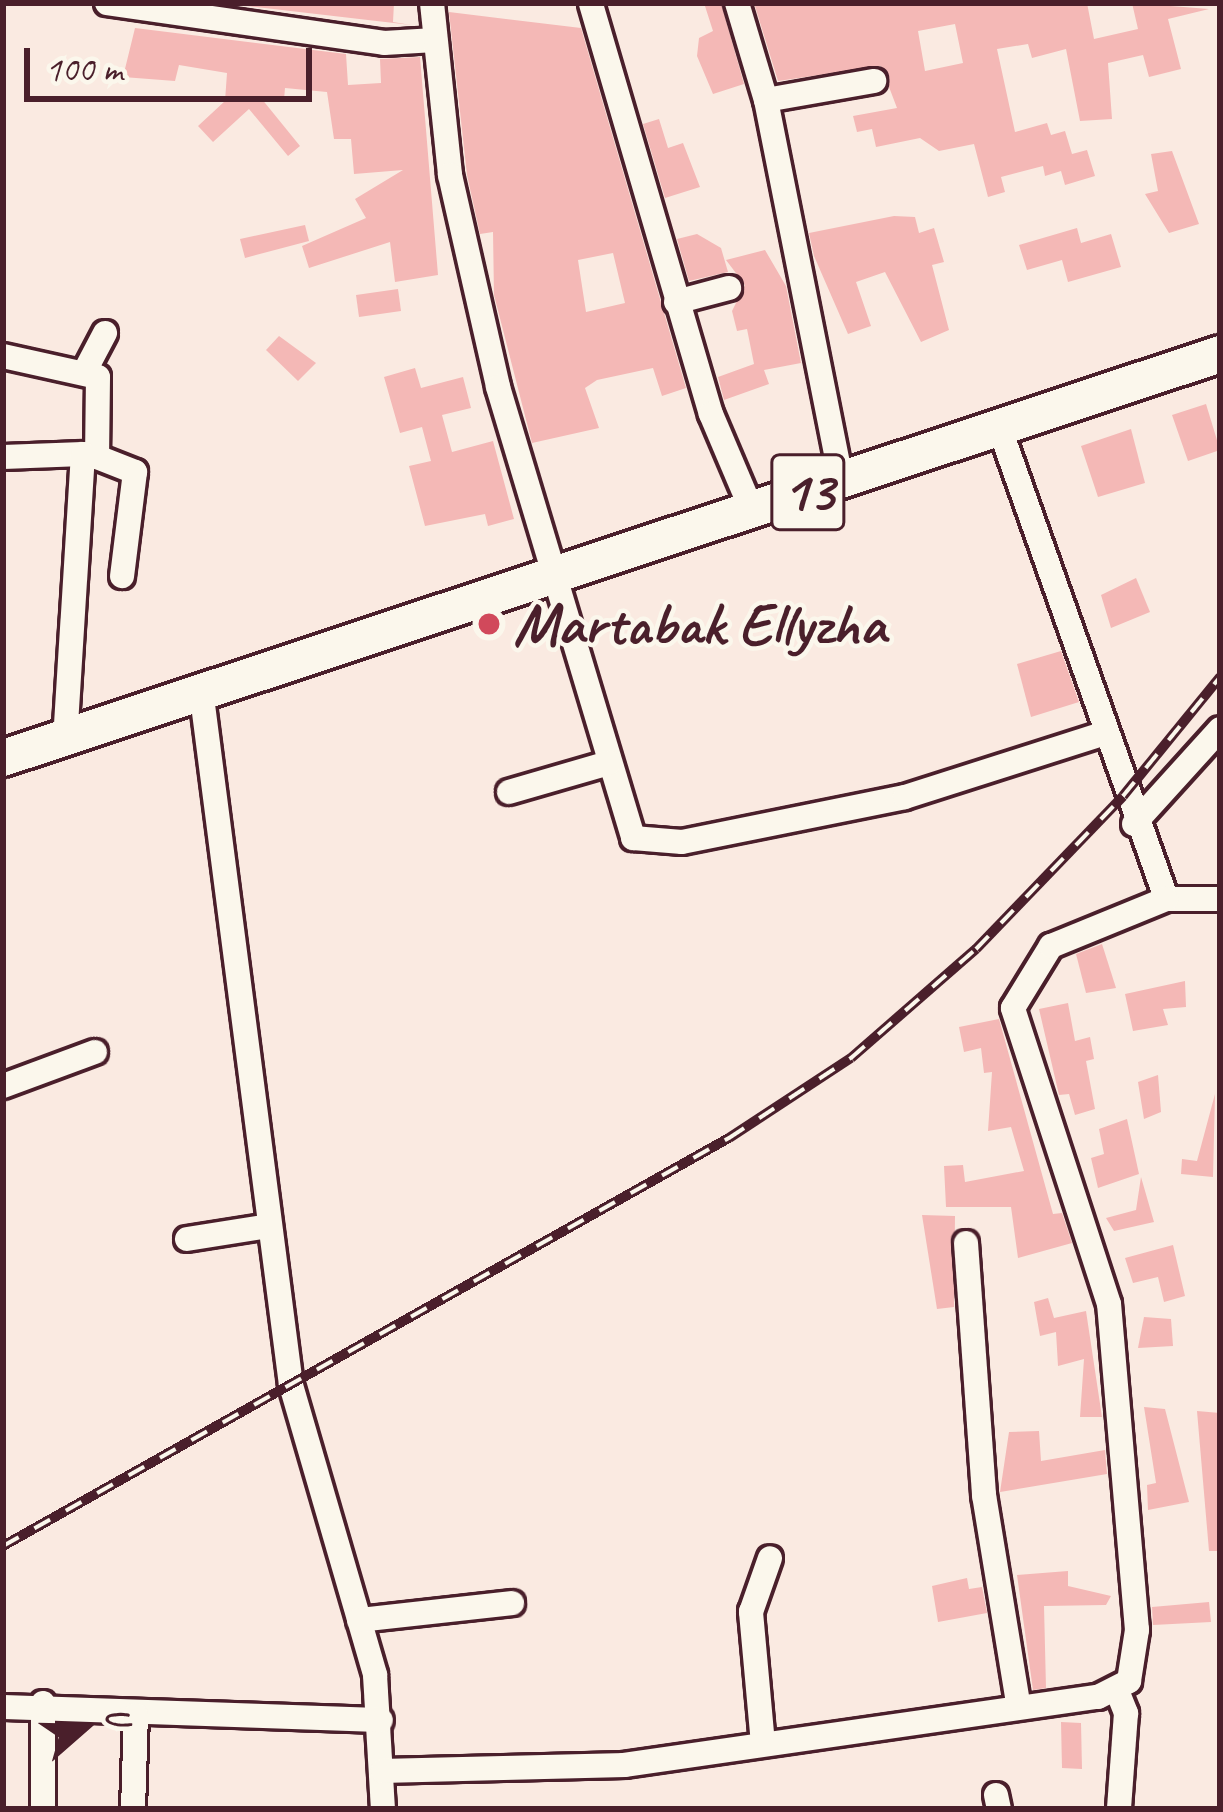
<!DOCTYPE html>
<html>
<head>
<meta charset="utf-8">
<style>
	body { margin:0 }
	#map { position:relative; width:1223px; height:1812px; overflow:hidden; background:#faeae1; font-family:Caveat,sans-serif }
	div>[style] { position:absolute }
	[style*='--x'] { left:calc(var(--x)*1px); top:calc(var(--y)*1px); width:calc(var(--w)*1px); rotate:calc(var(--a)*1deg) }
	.building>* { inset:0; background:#f4b8b6 }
	.roads { filter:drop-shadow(3px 0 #4a1f2b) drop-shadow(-3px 0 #4a1f2b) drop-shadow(0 3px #4a1f2b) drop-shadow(0 -3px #4a1f2b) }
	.minor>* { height:24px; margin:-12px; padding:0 12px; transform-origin:12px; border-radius:12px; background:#fbf7ec }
	.highway>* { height:36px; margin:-18px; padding:0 18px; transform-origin:18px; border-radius:18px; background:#fbf7ec }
	.rail>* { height:10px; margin-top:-5px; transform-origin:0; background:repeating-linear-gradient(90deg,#fbf7ec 0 18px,#4a1f2b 0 36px); box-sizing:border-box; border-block:3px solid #4a1f2b }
	.dots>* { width:33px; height:33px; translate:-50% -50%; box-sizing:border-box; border:6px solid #fbf7ec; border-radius:50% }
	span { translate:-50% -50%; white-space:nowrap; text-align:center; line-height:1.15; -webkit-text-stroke:9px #fbf7ec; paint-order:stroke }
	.shield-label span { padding:3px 9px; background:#fbf7ec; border:3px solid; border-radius:9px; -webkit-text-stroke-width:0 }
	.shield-label { font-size:57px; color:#4a1f2b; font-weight:700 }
	.poi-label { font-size:60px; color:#4a1f2b; font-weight:700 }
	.left { translate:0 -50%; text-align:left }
	.frame { position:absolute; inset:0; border:6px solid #4a1f2b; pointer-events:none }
	.north { position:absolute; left:24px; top:1668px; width:120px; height:120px; -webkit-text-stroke:9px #fbf7ec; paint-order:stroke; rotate:70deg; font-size:33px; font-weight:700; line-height:48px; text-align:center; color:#4a1f2b }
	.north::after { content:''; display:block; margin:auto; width:42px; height:54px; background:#4a1f2b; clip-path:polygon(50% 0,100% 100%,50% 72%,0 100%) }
	.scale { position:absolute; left:24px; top:48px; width:288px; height:54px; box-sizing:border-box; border:6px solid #4a1f2b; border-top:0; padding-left:15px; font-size:36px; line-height:42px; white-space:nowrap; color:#4a1f2b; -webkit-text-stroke:9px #fbf7ec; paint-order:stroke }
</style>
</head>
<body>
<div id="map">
	<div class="building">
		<div style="clip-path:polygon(222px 3px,394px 3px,393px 22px,411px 25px)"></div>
		<div style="clip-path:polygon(704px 3px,721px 3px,744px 84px,713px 94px,697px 56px,699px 38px,713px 31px)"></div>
		<div style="clip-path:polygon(evenodd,754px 3px,1087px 3px,1094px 39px,1138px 29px,1132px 3px,1209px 9px,1168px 19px,1181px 69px,1149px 77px,1143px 55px,1108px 63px,1112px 119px,1080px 121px,1066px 49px,1032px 58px,1028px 44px,997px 49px,1015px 132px,1047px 123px,1051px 135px,1065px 131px,1072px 154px,1087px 150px,1095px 176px,1065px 185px,1061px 171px,1045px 176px,1043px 166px,1001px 177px,1005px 192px,988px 197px,974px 144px,939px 151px,920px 138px,876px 147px,872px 129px,857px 132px,853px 116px,897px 108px,881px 66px,778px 81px,754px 3px,955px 24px,963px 63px,925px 71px,918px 31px,955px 24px)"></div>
		<div style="clip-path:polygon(evenodd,449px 12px,581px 28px,686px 388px,662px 396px,653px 368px,597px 380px,585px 388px,599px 428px,532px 443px,494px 295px,493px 232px,480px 234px,467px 175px,449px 12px,613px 253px,625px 303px,586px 312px,578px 260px,613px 253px)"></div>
		<div style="clip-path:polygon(135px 28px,346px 54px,348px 85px,381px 83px,380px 59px,420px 57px,438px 275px,395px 282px,390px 242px,309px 268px,302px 246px,366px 218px,355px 199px,403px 170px,354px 174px,351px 139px,334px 139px,327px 92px,285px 88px,284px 100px,261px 98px,300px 146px,288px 156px,249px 109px,213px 142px,198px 126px,225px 101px,227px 73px,179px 65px,175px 81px,123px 77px)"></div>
		<div style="clip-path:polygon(659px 119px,668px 148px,683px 143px,700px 187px,665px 198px,643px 124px)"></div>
		<div style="clip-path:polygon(1172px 151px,1199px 224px,1169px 233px,1145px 194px,1158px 191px,1151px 154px)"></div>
		<div style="clip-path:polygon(894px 216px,915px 217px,919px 233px,934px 228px,944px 262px,932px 265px,949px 330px,921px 342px,885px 272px,856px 282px,871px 326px,848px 334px,814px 256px,809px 233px)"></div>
		<div style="clip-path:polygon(305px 225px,309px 241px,245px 258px,240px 239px)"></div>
		<div style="clip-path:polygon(1077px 228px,1081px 243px,1111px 234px,1121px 267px,1068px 282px,1062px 260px,1027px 270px,1019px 245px)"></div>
		<div style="clip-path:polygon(697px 234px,721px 248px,728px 272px,689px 281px,677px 239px)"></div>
		<div style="clip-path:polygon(765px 250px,786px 286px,801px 363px,764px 370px,769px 384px,724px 400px,718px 377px,754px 364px,747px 329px,737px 331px,732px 311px,745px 285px,726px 260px)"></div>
		<div style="clip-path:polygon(398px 289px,401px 311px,359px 317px,356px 295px)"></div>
		<div style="clip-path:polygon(279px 336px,316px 363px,298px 381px,266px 350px)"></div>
		<div style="clip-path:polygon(415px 368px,421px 388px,463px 377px,471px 408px,442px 415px,452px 452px,493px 441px,514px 519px,488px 526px,485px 514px,425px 526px,409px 466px,431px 461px,422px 427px,400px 433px,384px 377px)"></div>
		<div style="clip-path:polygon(1206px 404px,1220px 450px,1188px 461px,1172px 415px)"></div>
		<div style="clip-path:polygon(1131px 429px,1145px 483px,1098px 497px,1081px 446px)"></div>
		<div style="clip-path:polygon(1136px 578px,1150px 612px,1111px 628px,1101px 595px)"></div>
		<div style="clip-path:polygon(1061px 651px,1079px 702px,1031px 717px,1017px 664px)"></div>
		<div style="clip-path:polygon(1102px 944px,1116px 988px,1086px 993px,1076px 954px)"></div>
		<div style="clip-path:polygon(1185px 981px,1186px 1007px,1163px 1009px,1168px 1025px,1133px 1031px,1125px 994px)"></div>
		<div style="clip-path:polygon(1068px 1003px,1075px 1041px,1090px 1037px,1094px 1059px,1086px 1061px,1095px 1109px,1075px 1115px,1069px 1094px,1059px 1095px,1039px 1009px)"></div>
		<div style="clip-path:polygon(999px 1019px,1053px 1214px,1062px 1213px,1072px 1243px,1018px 1258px,1011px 1207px,946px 1207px,944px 1166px,963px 1165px,965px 1182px,1024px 1171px,1011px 1127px,988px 1131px,992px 1072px,984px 1073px,981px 1048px,964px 1052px,959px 1027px)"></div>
		<div style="clip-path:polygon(1158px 1075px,1161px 1112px,1144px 1119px,1138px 1082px)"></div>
		<div style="clip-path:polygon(1215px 1094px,1213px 1177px,1181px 1174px,1182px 1159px,1197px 1161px)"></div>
		<div style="clip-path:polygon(1127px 1119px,1139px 1174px,1098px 1188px,1091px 1158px,1104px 1154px,1099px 1129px)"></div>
		<div style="clip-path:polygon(1141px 1177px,1154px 1222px,1114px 1231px,1106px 1218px,1136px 1210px)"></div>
		<div style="clip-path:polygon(922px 1215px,955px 1216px,954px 1307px,937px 1309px)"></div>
		<div style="clip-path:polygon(1173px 1245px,1185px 1296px,1164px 1302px,1158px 1277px,1133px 1283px,1125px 1258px)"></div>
		<div style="clip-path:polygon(1048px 1298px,1054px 1318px,1086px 1311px,1102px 1417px,1080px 1417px,1084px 1359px,1058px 1366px,1056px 1332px,1040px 1336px,1034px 1302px)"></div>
		<div style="clip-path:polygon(1144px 1317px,1171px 1319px,1173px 1346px,1138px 1348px)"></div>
		<div style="clip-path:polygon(1144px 1407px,1165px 1409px,1189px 1502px,1148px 1510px,1147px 1485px,1156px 1483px)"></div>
		<div style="clip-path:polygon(1197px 1411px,1220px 1413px,1220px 1551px,1209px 1551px)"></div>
		<div style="clip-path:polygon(1039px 1431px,1041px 1461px,1105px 1450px,1107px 1474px,1000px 1492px,1009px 1432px)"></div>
		<div style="clip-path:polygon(1068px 1571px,1068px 1586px,1111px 1596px,1106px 1605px,1044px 1606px,1046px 1688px,1033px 1690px,1017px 1575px)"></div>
		<div style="clip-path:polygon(967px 1578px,969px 1589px,982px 1587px,987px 1613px,938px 1622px,932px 1586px)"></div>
		<div style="clip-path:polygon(1209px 1602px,1211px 1622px,1153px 1625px,1152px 1607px)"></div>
		<div style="clip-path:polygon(1061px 1722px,1081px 1723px,1082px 1769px,1062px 1768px)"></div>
	</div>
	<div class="roads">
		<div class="minor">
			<div style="--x:107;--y:3;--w:280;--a:8.2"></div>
			<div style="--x:384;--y:43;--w:51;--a:-3.4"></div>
			<div style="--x:432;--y:3;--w:173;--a:84"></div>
			<div style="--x:450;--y:175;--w:217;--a:77.2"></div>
			<div style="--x:498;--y:387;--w:471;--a:73.3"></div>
			<div style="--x:633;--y:838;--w:49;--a:4.7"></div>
			<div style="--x:682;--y:842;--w:227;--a:-11.4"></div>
			<div style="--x:905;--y:797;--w:207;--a:-17.7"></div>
			<div style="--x:737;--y:3;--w:101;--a:73.4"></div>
			<div style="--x:766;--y:100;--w:386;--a:78.8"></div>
			<div style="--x:591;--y:4;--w:427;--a:73.7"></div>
			<div style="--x:711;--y:414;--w:108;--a:67"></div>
			<div style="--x:766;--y:100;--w:110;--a:-10"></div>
			<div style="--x:676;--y:302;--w:55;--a:-14.8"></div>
			<div style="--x:3;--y:356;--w:97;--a:12.5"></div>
			<div style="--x:98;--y:377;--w:80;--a:90.7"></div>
			<div style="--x:97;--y:457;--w:14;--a:-168"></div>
			<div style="--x:85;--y:371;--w:43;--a:-62.2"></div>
			<div style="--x:1000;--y:429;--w:498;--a:70.5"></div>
			<div style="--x:1166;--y:899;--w:54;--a:0"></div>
			<div style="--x:3;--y:457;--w:80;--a:-2.1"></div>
			<div style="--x:83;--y:454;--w:285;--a:93.6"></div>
			<div style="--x:97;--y:457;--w:41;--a:21.5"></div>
			<div style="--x:135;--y:472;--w:105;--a:97.1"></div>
			<div style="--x:202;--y:697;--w:694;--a:82.63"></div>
			<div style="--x:291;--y:1385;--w:302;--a:73.8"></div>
			<div style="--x:375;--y:1675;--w:134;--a:86.6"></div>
			<div style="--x:509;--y:792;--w:104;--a:-16.2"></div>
			<div style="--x:1134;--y:824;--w:128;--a:-47.8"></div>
			<div style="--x:3;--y:1086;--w:98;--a:-20.3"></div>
			<div style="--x:187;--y:1239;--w:83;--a:-9"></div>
			<div style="--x:966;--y:1243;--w:253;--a:85.9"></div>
			<div style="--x:984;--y:1495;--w:211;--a:80.7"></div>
			<div style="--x:359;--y:1620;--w:154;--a:-6.3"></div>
			<div style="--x:1118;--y:1693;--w:22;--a:68"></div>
			<div style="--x:1126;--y:1713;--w:96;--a:94.2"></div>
			<div style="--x:43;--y:1703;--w:106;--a:90"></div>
			<div style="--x:3;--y:1707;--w:378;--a:2"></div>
			<div style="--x:763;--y:1744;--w:133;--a:-95.2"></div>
			<div style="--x:751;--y:1612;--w:57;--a:-70.6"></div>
			<div style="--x:383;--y:1771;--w:241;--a:-1.4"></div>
			<div style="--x:624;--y:1765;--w:479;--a:-8.2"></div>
			<div style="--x:1098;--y:1697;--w:35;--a:-27"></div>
			<div style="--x:1129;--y:1681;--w:52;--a:-81.1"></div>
			<div style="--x:1137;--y:1630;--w:327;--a:-94.9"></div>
			<div style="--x:1109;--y:1304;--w:311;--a:-108"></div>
			<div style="--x:1013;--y:1008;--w:73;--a:-58.5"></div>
			<div style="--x:1051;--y:946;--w:124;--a:-22.2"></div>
			<div style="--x:996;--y:1795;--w:14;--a:78"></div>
			<div style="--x:133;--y:1809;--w:94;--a:-88.2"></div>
		</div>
		<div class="highway">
			<div style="--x:3;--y:758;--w:1282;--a:-18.36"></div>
		</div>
	</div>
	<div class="rail">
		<div style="--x:3;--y:1546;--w:833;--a:-29.34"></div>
		<div style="--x:729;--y:1138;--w:146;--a:-33.3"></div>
		<div style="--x:851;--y:1058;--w:166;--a:-41.1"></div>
		<div style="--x:976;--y:949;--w:212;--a:-46.1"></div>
		<div style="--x:1123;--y:796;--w:154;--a:-50.8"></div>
	</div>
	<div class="dots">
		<div style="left:489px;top:624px;background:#d1495b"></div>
	</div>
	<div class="shield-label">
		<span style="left:808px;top:492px">13</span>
	</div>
	<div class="poi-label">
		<span class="left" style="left:513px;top:624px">Martabak Ellyzha</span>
	</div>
	<div class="frame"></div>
	<div class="north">U</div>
	<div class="scale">100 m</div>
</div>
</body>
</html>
